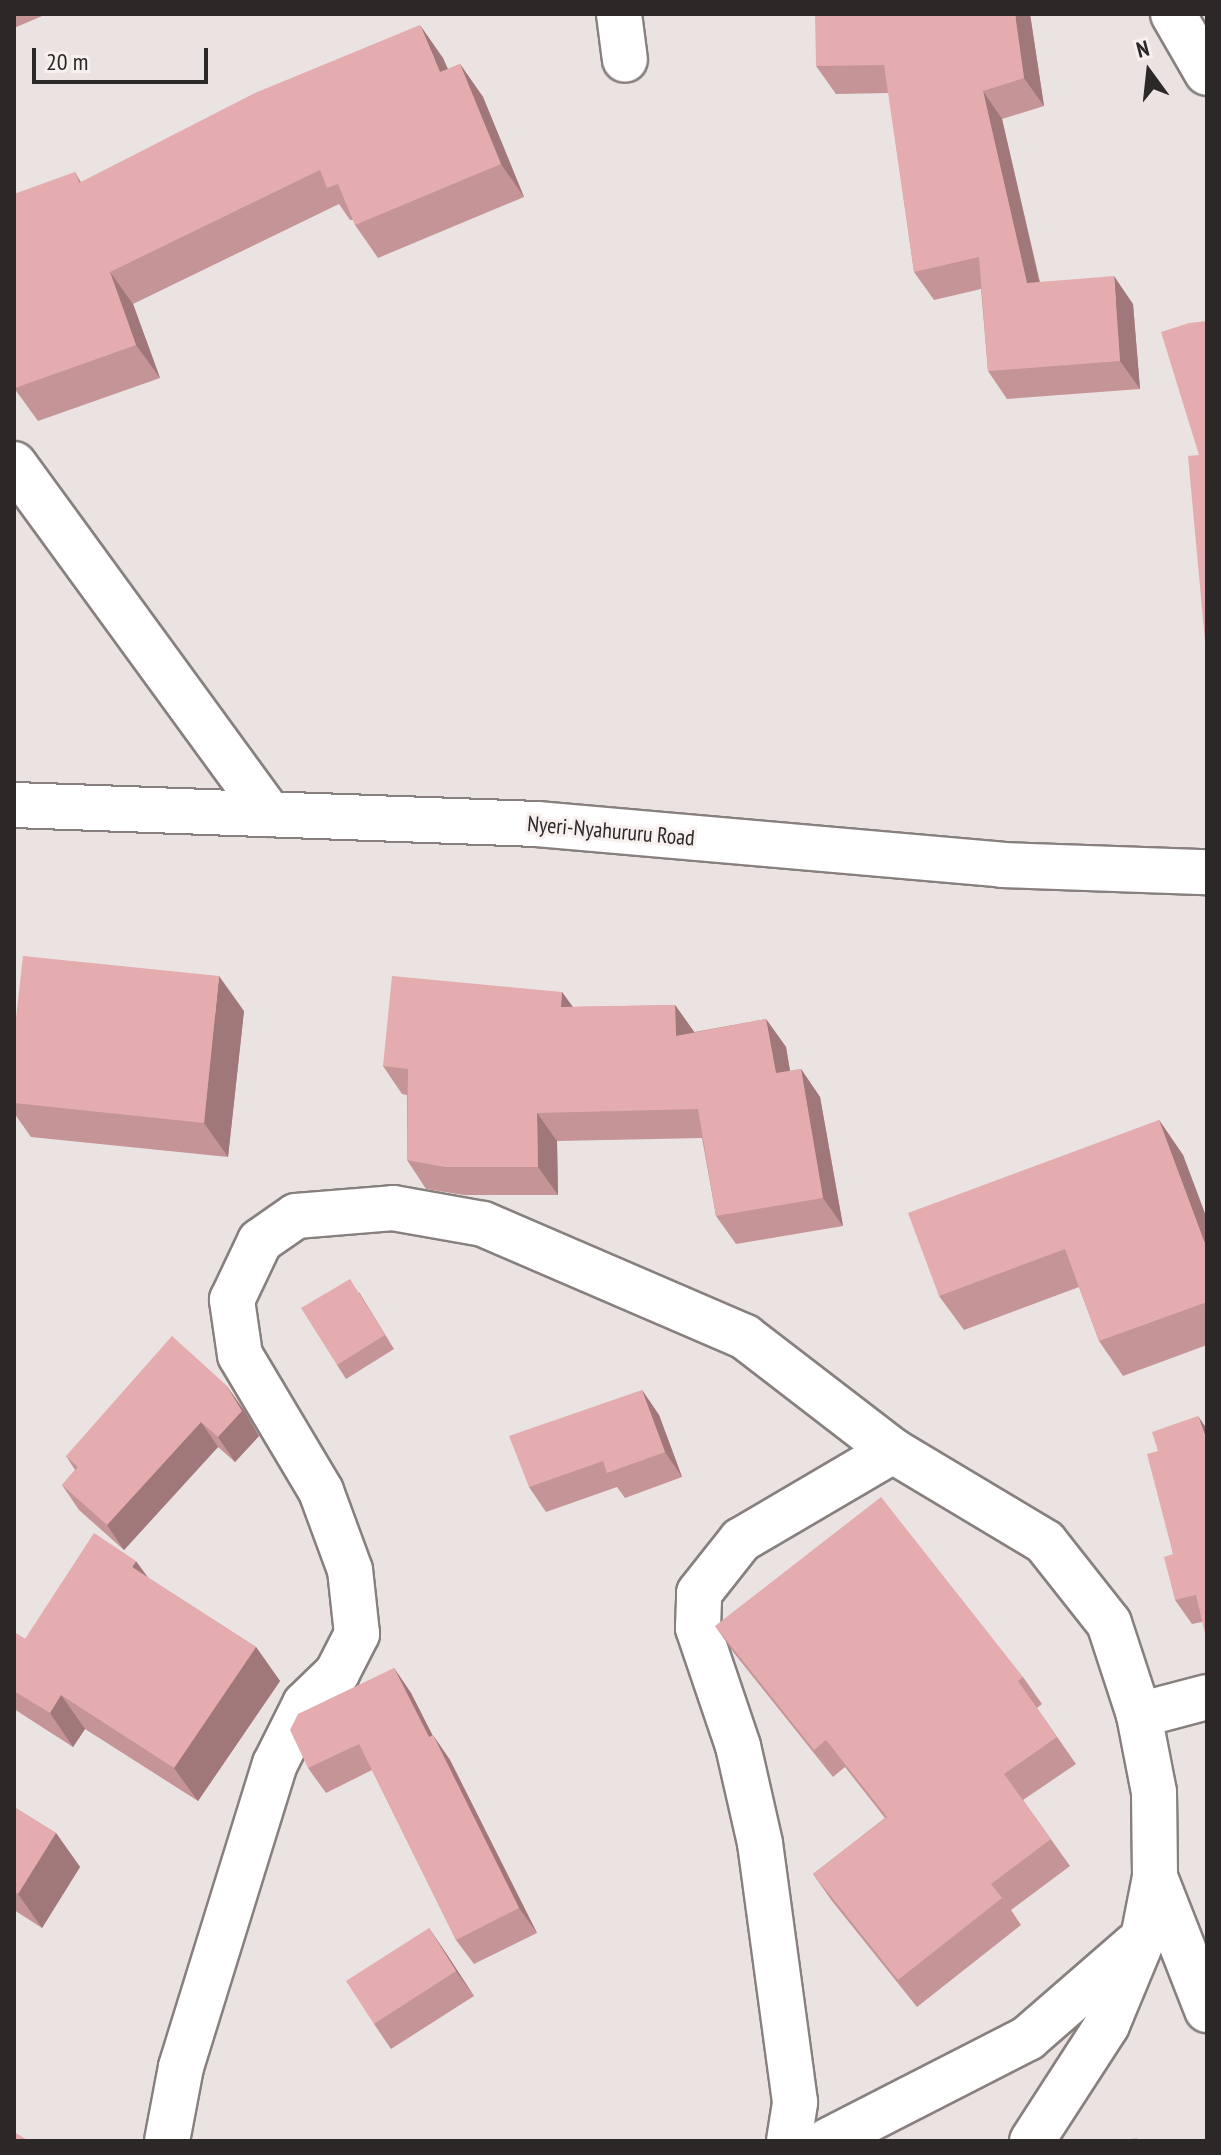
<!DOCTYPE html>
<html>
<head>
<meta charset="utf-8">
<style>
	body { margin:0 }
	#map { position:relative; width:1221px; height:2155px; overflow:hidden; background:#eae3e1; font-family:"PT Sans Narrow",sans-serif }
	div>[style] { position:absolute }
	[style*='--x'] { left:calc(var(--x)*1px); top:calc(var(--y)*1px); width:calc(var(--w)*1px); rotate:calc(var(--a)*1deg) }
	.roads { filter:drop-shadow(2px 0 #87807e) drop-shadow(-2px 0 #87807e) drop-shadow(0 2px #87807e) drop-shadow(0 -2px #87807e) }
	.street>* { height:44px; margin:-22px; padding:0 22px; transform-origin:22px; border-radius:22px; background:#fff }
	.secondary>* { height:44px; margin:-22px; padding:0 22px; transform-origin:22px; border-radius:22px; background:#fff }
	.wall>* { inset:0; background:#c59496 }
	.shaded-wall>* { inset:0; background:#a0787a }
	.building>* { inset:0; background:#e5acaf }
	span { translate:-50% -50%; white-space:nowrap; text-align:center; line-height:1.15; -webkit-text-stroke:6px #f8f0ee; paint-order:stroke }
	.street-label { font-size:22px; color:#2b2827 }
	.frame { position:absolute; inset:0; border:16px solid #2b2827; pointer-events:none }
	.north { position:absolute; left:1109px; top:32px; width:80px; height:80px; -webkit-text-stroke:6px #f8f0ee; paint-order:stroke; rotate:345deg; font-size:22px; font-weight:700; line-height:32px; text-align:center; color:#2b2827 }
	.north::after { content:''; display:block; margin:auto; width:28px; height:36px; background:#2b2827; clip-path:polygon(50% 0,100% 100%,50% 72%,0 100%) }
	.scale { position:absolute; left:32px; top:48px; width:176px; height:36px; box-sizing:border-box; border:4px solid #2b2827; border-top:0; padding-left:10px; font-size:24px; line-height:28px; white-space:nowrap; color:#2b2827; -webkit-text-stroke:6px #f8f0ee; paint-order:stroke }
</style>
</head>
<body>
<div id="map">
	<div class="roads">
		<div class="street">
			<div style="--x:619;--y:14;--w:46;--a:82.6"></div>
			<div style="--x:1173;--y:14;--w:68;--a:60"></div>
			<div style="--x:14;--y:464;--w:433;--a:53.9"></div>
			<div style="--x:1139;--y:1715;--w:70;--a:-14.8"></div>
			<div style="--x:1155;--y:1877;--w:143;--a:68.6"></div>
			<div style="--x:167;--y:2141;--w:75;--a:-79.3"></div>
			<div style="--x:181;--y:2067;--w:317;--a:-72.8"></div>
			<div style="--x:275;--y:1764;--w:67;--a:-63.4"></div>
			<div style="--x:305;--y:1704;--w:45;--a:-44.1"></div>
			<div style="--x:337;--y:1673;--w:44;--a:-62.9"></div>
			<div style="--x:357;--y:1634;--w:64;--a:-96.2"></div>
			<div style="--x:350;--y:1570;--w:84;--a:-110.2"></div>
			<div style="--x:321;--y:1491;--w:158;--a:-120.8"></div>
			<div style="--x:240;--y:1355;--w:56;--a:-98.3"></div>
			<div style="--x:232;--y:1300;--w:65;--a:-64.6"></div>
			<div style="--x:260;--y:1241;--w:44;--a:-34.8"></div>
			<div style="--x:296;--y:1216;--w:97;--a:-4.7"></div>
			<div style="--x:393;--y:1208;--w:91;--a:10.1"></div>
			<div style="--x:483;--y:1224;--w:285;--a:23.3"></div>
			<div style="--x:745;--y:1337;--w:187;--a:37.6"></div>
			<div style="--x:893;--y:1451;--w:177;--a:30.9"></div>
			<div style="--x:1045;--y:1542;--w:103;--a:51.7"></div>
			<div style="--x:1109;--y:1623;--w:97;--a:71.9"></div>
			<div style="--x:1139;--y:1715;--w:78;--a:79"></div>
			<div style="--x:1154;--y:1792;--w:85;--a:89.3"></div>
			<div style="--x:1155;--y:1877;--w:62;--a:101.1"></div>
			<div style="--x:1143;--y:1938;--w:94;--a:112.5"></div>
			<div style="--x:1107;--y:2025;--w:138;--a:122.9"></div>
			<div style="--x:789;--y:2141;--w:39;--a:-81"></div>
			<div style="--x:795;--y:2102;--w:261;--a:-97.7"></div>
			<div style="--x:760;--y:1843;--w:99;--a:-102.8"></div>
			<div style="--x:738;--y:1746;--w:125;--a:-108.7"></div>
			<div style="--x:698;--y:1628;--w:35;--a:-88"></div>
			<div style="--x:699;--y:1593;--w:68;--a:-51.6"></div>
			<div style="--x:741;--y:1540;--w:176;--a:-30.4"></div>
			<div style="--x:827;--y:2141;--w:226;--a:-27.1"></div>
			<div style="--x:1028;--y:2038;--w:142;--a:-41"></div>
		</div>
		<div class="secondary">
			<div style="--x:14;--y:805;--w:523;--a:2.08"></div>
			<div style="--x:537;--y:824;--w:467;--a:5"></div>
			<div style="--x:1002;--y:865;--w:205;--a:2"></div>
		</div>
	</div>
	<div class="wall">
		<div style="clip-path:polygon(14px 14px,47px 14px,14px 28px)"></div>
		<div style="clip-path:polygon(1030px 14px,1044px 106px,1002px 119px,1040px 282px,1133px 304px,1140px 389px,1007px 399px,988px 371px,981px 289px,934px 300px,914px 272px,889px 93px,836px 94px,816px 66px)"></div>
		<div style="clip-path:polygon(443px 58px,448px 69px,460px 64px,483px 97px,524px 197px,378px 258px,355px 225px,353px 220px,350px 220px,339px 204px,133px 304px,160px 378px,38px 421px,14px 388px,75px 172px,81px 182px)"></div>
		<div style="clip-path:polygon(562px 992px,573px 1007px,675px 1005px,694px 1032px,766px 1019px,786px 1047px,790px 1071px,801px 1069px,820px 1097px,843px 1226px,736px 1244px,716px 1216px,702px 1138px,557px 1141px,558px 1195px,464px 1195px,426px 1189px,407px 1160px,407px 1095px,402px 1094px,383px 1066px)"></div>
		<div style="clip-path:polygon(244px 1011px,228px 1157px,31px 1137px,14px 1113px,14px 1036px)"></div>
		<div style="clip-path:polygon(1159px 1120px,1183px 1155px,1207px 1219px,1207px 1345px,1123px 1376px,1099px 1341px,1079px 1287px,964px 1330px,939px 1296px)"></div>
		<div style="clip-path:polygon(359px 1292px,394px 1349px,346px 1379px,337px 1365px)"></div>
		<div style="clip-path:polygon(642px 1390px,659px 1415px,682px 1477px,625px 1498px,617px 1487px,546px 1512px,529px 1487px)"></div>
		<div style="clip-path:polygon(244px 1410px,259px 1436px,235px 1462px,218px 1447px,124px 1550px,79px 1510px,62px 1485px,75px 1470px,66px 1456px)"></div>
		<div style="clip-path:polygon(1198px 1416px,1202px 1622px,1192px 1624px,1175px 1600px,1173px 1554px,1158px 1451px)"></div>
		<div style="clip-path:polygon(147px 1577px,256px 1647px,280px 1681px,198px 1801px,85px 1729px,73px 1747px,14px 1709px,14px 1632px,25px 1639px)"></div>
		<div style="clip-path:polygon(715px 1626px,1023px 1677px,1042px 1704px,1037px 1708px,1076px 1764px,1023px 1800px,1070px 1866px,1011px 1910px,1021px 1925px,917px 2007px,832px 1901px,813px 1874px,885px 1818px,845px 1767px,833px 1777px,734px 1653px)"></div>
		<div style="clip-path:polygon(394px 1668px,411px 1693px,433px 1736px,450px 1760px,537px 1933px,474px 1964px,456px 1940px,372px 1770px,326px 1793px,308px 1768px)"></div>
		<div style="clip-path:polygon(14px 1807px,56px 1833px,80px 1867px,42px 1928px,14px 1910px)"></div>
		<div style="clip-path:polygon(429px 1928px,474px 1996px,391px 2049px,374px 2024px)"></div>
	</div>
	<div class="shaded-wall">
		<div style="clip-path:polygon(1015px 14px,1030px 14px,1044px 106px,1024px 78px)"></div>
		<div style="clip-path:polygon(420px 25px,443px 58px,463px 105px,440px 72px)"></div>
		<div style="clip-path:polygon(460px 64px,483px 97px,524px 197px,501px 164px)"></div>
		<div style="clip-path:polygon(983px 91px,1002px 119px,1046px 311px,1027px 283px)"></div>
		<div style="clip-path:polygon(110px 272px,133px 304px,160px 378px,136px 345px)"></div>
		<div style="clip-path:polygon(1114px 276px,1133px 304px,1140px 389px,1120px 361px)"></div>
		<div style="clip-path:polygon(219px 976px,244px 1011px,228px 1157px,204px 1123px)"></div>
		<div style="clip-path:polygon(562px 992px,582px 1020px,561px 1007px)"></div>
		<div style="clip-path:polygon(675px 1005px,695px 1033px,676px 1036px)"></div>
		<div style="clip-path:polygon(766px 1019px,786px 1047px,795px 1101px,776px 1073px)"></div>
		<div style="clip-path:polygon(801px 1069px,820px 1097px,843px 1226px,823px 1198px)"></div>
		<div style="clip-path:polygon(537px 1113px,557px 1141px,558px 1195px,538px 1167px)"></div>
		<div style="clip-path:polygon(1159px 1120px,1183px 1155px,1207px 1219px,1207px 1249px)"></div>
		<div style="clip-path:polygon(226px 1385px,244px 1410px,259px 1436px,235px 1462px,218px 1437px)"></div>
		<div style="clip-path:polygon(642px 1390px,659px 1415px,682px 1477px,665px 1452px)"></div>
		<div style="clip-path:polygon(1198px 1416px,1207px 1429px,1207px 1441px)"></div>
		<div style="clip-path:polygon(201px 1422px,218px 1447px,124px 1550px,107px 1525px)"></div>
		<div style="clip-path:polygon(136px 1561px,160px 1594px,132px 1567px)"></div>
		<div style="clip-path:polygon(256px 1647px,280px 1681px,198px 1801px,174px 1768px)"></div>
		<div style="clip-path:polygon(394px 1668px,411px 1693px,446px 1762px,429px 1737px)"></div>
		<div style="clip-path:polygon(61px 1695px,85px 1729px,73px 1747px,50px 1713px)"></div>
		<div style="clip-path:polygon(433px 1735px,450px 1760px,537px 1933px,519px 1908px)"></div>
		<div style="clip-path:polygon(56px 1833px,80px 1867px,42px 1928px,18px 1894px)"></div>
		<div style="clip-path:polygon(429px 1928px,446px 1953px,474px 1996px,456px 1971px)"></div>
	</div>
	<div class="building">
		<div style="clip-path:polygon(815px 14px,1015px 14px,1024px 78px,983px 91px,1027px 283px,1114px 276px,1120px 361px,988px 371px,979px 257px,914px 272px,884px 65px,816px 66px)"></div>
		<div style="clip-path:polygon(420px 25px,440px 72px,460px 64px,501px 164px,355px 225px,338px 184px,327px 188px,320px 170px,110px 272px,136px 345px,15px 388px,14px 194px,75px 172px,79px 183px,255px 93px)"></div>
		<div style="clip-path:polygon(1207px 321px,1207px 663px,1188px 456px,1199px 455px,1161px 332px,1189px 323px)"></div>
		<div style="clip-path:polygon(23px 956px,219px 976px,204px 1123px,14px 1103px,14px 1036px)"></div>
		<div style="clip-path:polygon(392px 976px,562px 992px,561px 1007px,675px 1005px,676px 1036px,766px 1019px,776px 1073px,801px 1069px,823px 1198px,716px 1216px,698px 1109px,537px 1113px,538px 1167px,445px 1167px,407px 1160px,408px 1069px,383px 1066px)"></div>
		<div style="clip-path:polygon(1159px 1120px,1207px 1249px,1207px 1302px,1099px 1341px,1065px 1249px,939px 1296px,908px 1213px)"></div>
		<div style="clip-path:polygon(350px 1279px,385px 1335px,337px 1365px,301px 1308px)"></div>
		<div style="clip-path:polygon(172px 1336px,226px 1385px,242px 1411px,218px 1437px,201px 1422px,107px 1525px,62px 1485px,78px 1467px,66px 1456px)"></div>
		<div style="clip-path:polygon(642px 1390px,665px 1452px,607px 1473px,603px 1461px,529px 1487px,509px 1436px)"></div>
		<div style="clip-path:polygon(1198px 1416px,1206px 1439px,1207px 1439px,1207px 1642px,1196px 1595px,1175px 1600px,1164px 1557px,1173px 1554px,1147px 1454px,1158px 1451px,1152px 1432px)"></div>
		<div style="clip-path:polygon(881px 1497px,1023px 1677px,1018px 1681px,1057px 1737px,1004px 1774px,1051px 1839px,991px 1884px,1002px 1898px,898px 1980px,813px 1874px,887px 1817px,826px 1740px,814px 1750px,715px 1626px)"></div>
		<div style="clip-path:polygon(94px 1533px,136px 1561px,132px 1567px,256px 1647px,174px 1768px,61px 1695px,50px 1713px,14px 1691px,14px 1632px,25px 1639px)"></div>
		<div style="clip-path:polygon(394px 1668px,429px 1737px,433px 1735px,519px 1908px,456px 1940px,359px 1744px,308px 1768px,290px 1730px,298px 1714px)"></div>
		<div style="clip-path:polygon(14px 1807px,56px 1833px,18px 1894px,14px 1892px)"></div>
		<div style="clip-path:polygon(429px 1928px,456px 1971px,374px 2024px,346px 1981px)"></div>
		<div style="clip-path:polygon(14px 2132px,29px 2141px,14px 2141px)"></div>
		<div style="clip-path:polygon(1137px 2138px,1137px 2141px,1118px 2141px)"></div>
	</div>
	<div class="street-label">
		<span style="left:611px;top:831px;rotate:5deg">Nyeri-Nyahururu Road</span>
	</div>
	<div class="frame"></div>
	<div class="north">N</div>
	<div class="scale">20 m</div>
</div>
</body>
</html>
